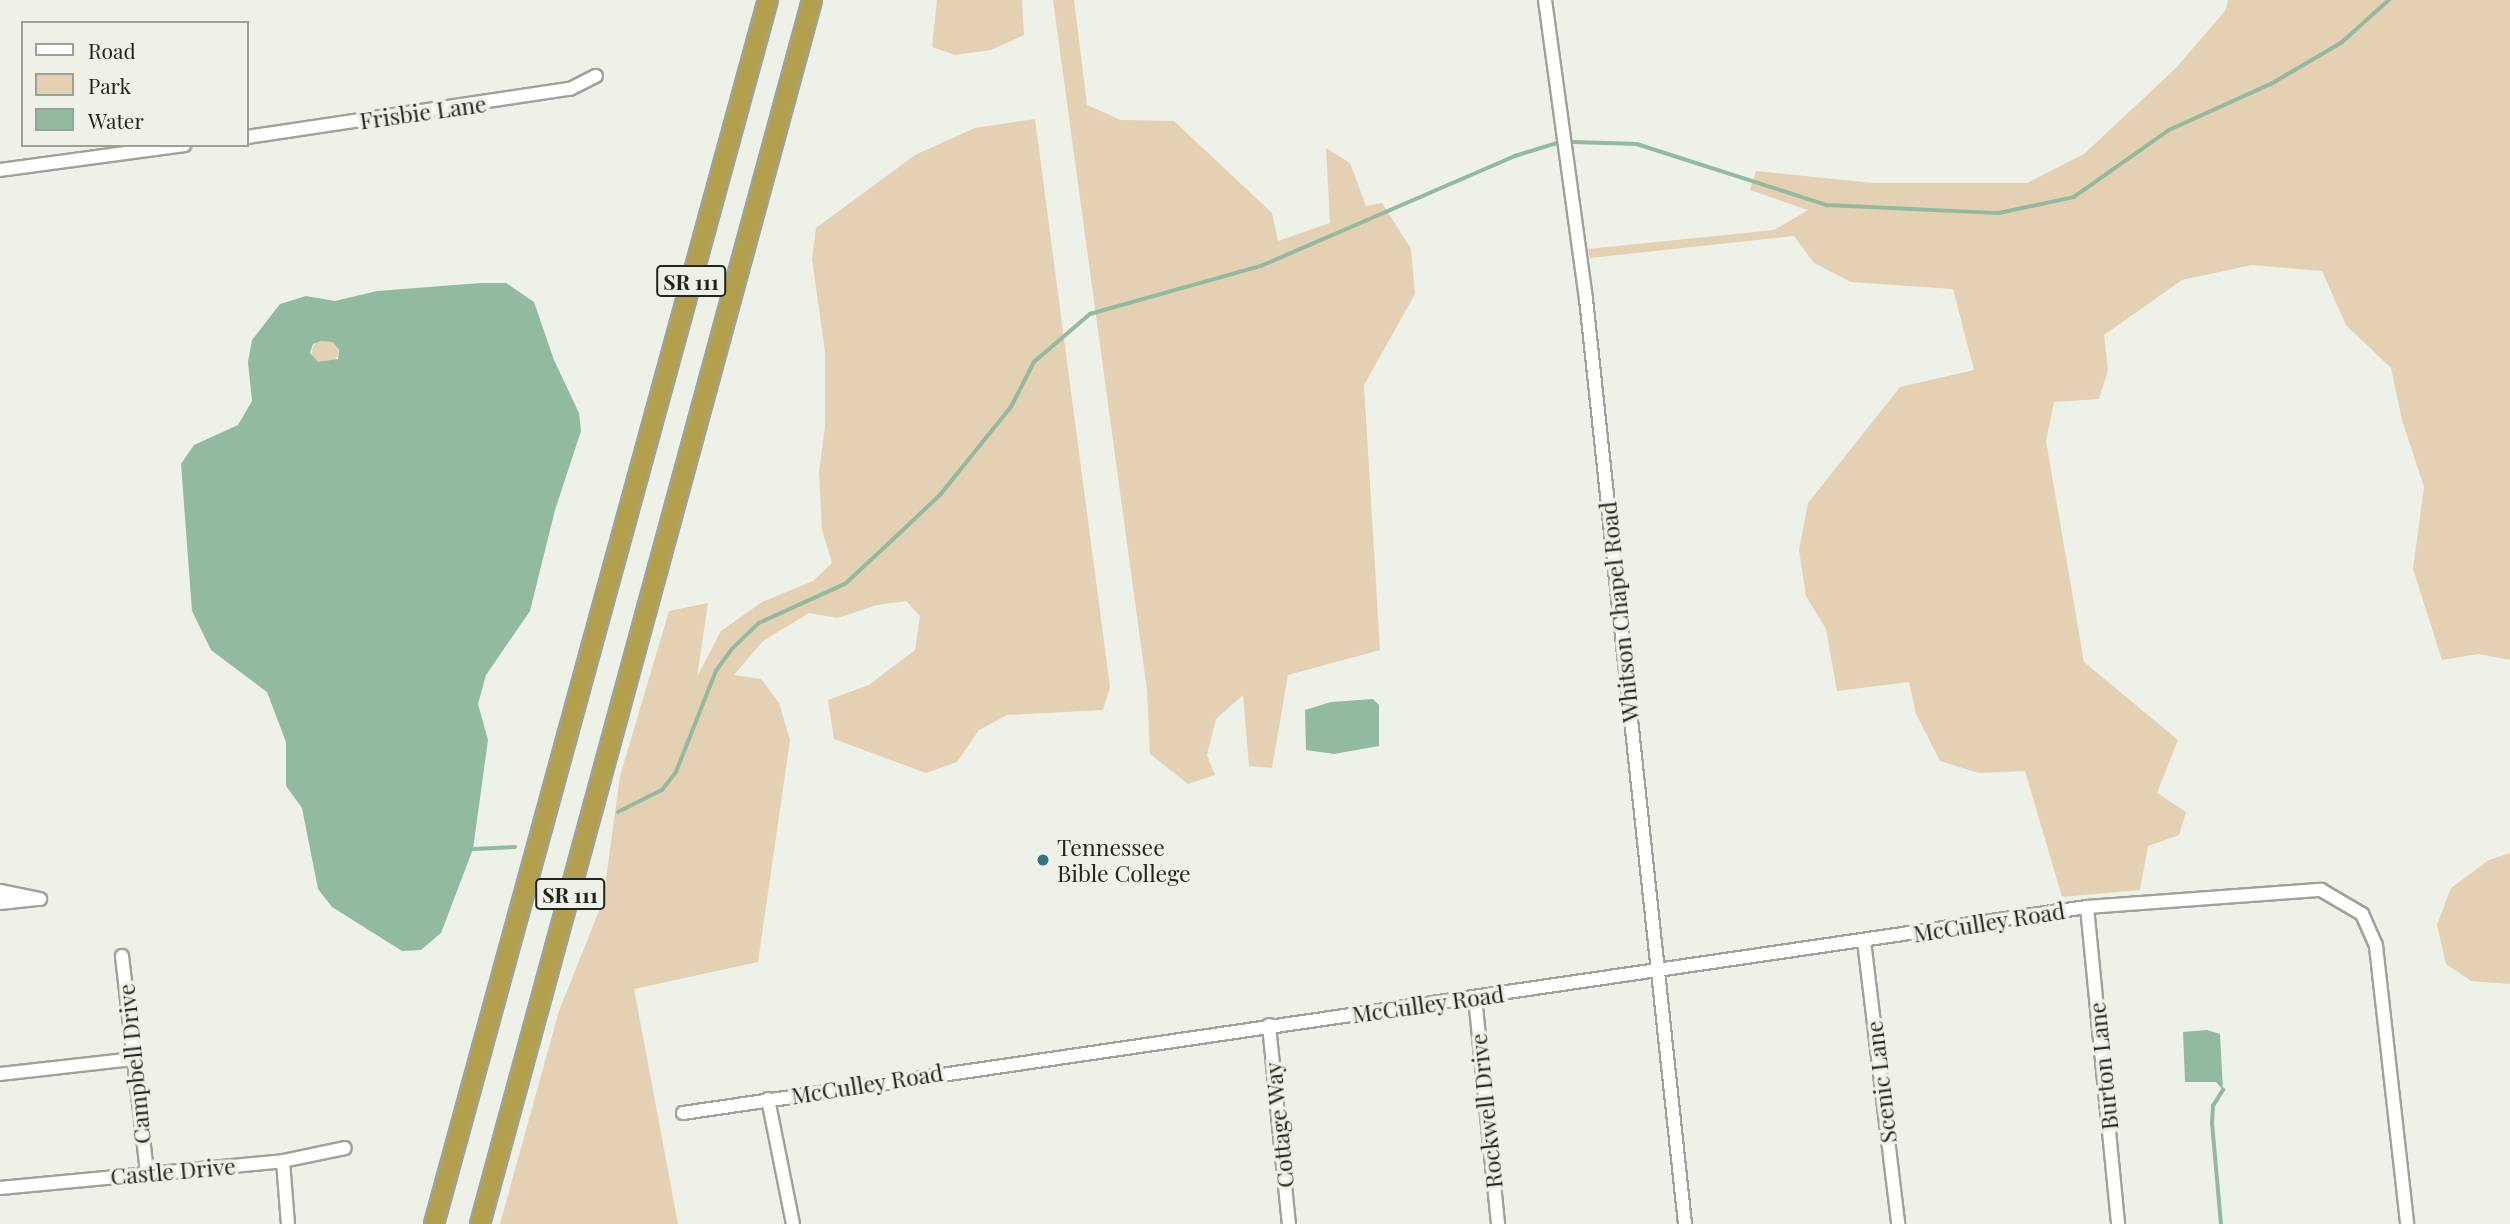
<!DOCTYPE html>
<html>
<head>
<meta charset="utf-8">
<style>
	body { margin:0 }
	#map { position:relative; width:2510px; height:1224px; overflow:hidden; background:#eef1e8; font-family:"Playfair Display",serif }
	div>[style] { position:absolute }
	[style*='--x'] { left:calc(var(--x)*1px); top:calc(var(--y)*1px); width:calc(var(--w)*1px); rotate:calc(var(--a)*1deg) }
	.green>* { inset:0; background:#e4d0b2 }
	.round { border-radius:50% }
	.water>* { inset:0; background:#92baa1 }
	.stream>* { height:3.5px; margin:-1.75px; padding:0 1.75px; transform-origin:1.75px; border-radius:1.75px; background:#92baa1 }
	.roads { filter:drop-shadow(2px 0 #a0a29a) drop-shadow(-2px 0 #a0a29a) drop-shadow(0 2px #a0a29a) drop-shadow(0 -2px #a0a29a) }
	.minor>* { height:12px; margin:-6px; padding:0 6px; transform-origin:6px; border-radius:6px; background:#fff }
	.highway>* { height:18px; margin:-9px; padding:0 9px; transform-origin:9px; border-radius:9px; background:#b2a04c }
	.dots>* { width:19px; height:19px; translate:-50% -50%; box-sizing:border-box; border:4px solid #eef1e8; border-radius:50% }
	span { translate:-50% -50%; white-space:nowrap; text-align:center; line-height:1.15; -webkit-text-stroke:7px #eef1e8; paint-order:stroke }
	.shield-label span { padding:2px 5px; background:#eef1e8; border:2px solid; border-radius:5px; -webkit-text-stroke-width:0 }
	.shield-label { font-size:21px; color:#232320; font-weight:700 }
	.street-label { font-size:23px; color:#232320 }
	.poi-label { font-size:23px; color:#232320 }
	.left { translate:0 -50%; text-align:left }
	.legend { position:absolute; left:21px; top:21px; width:228px; height:126px; box-sizing:border-box; background:#eef1e8; border:2px solid #9d9f98; margin:0; padding:9px 12px; list-style:none; font-size:21px; color:#232320 }
	.legend li { display:flex; align-items:center; gap:14px; height:35px }
	.legend b { width:35px; border:2px solid #9d9f98 }
</style>
</head>
<body>
<div id="map">
	<div class="green">
		<div style="clip-path:polygon(937px 0,1022px 0,1024px 35px,991px 50px,955px 55px,932px 47px)"></div>
		<div style="clip-path:polygon(1053px 0,1074px 0,1087px 105px,1121px 120px,1174px 121px,1272px 213px,1278px 241px,1330px 223px,1326px 148px,1350px 163px,1366px 206px,1382px 203px,1411px 249px,1415px 294px,1364px 385px,1380px 650px,1288px 675px,1272px 768px,1249px 766px,1243px 695px,1216px 719px,1207px 755px,1215px 775px,1188px 784px,1150px 754px,1147px 690px)"></div>
		<div style="clip-path:polygon(2228px 0,2510px 0,2510px 660px,2478px 654px,2442px 660px,2413px 569px,2424px 487px,2402px 420px,2391px 368px,2346px 325px,2322px 271px,2252px 265px,2182px 280px,2104px 335px,2108px 370px,2099px 399px,2054px 402px,2046px 441px,2084px 662px,2178px 740px,2157px 793px,2186px 812px,2179px 835px,2148px 846px,2140px 890px,2062px 897px,2025px 771px,1979px 773px,1940px 761px,1916px 714px,1909px 682px,1837px 691px,1826px 629px,1806px 596px,1799px 550px,1808px 503px,1900px 387px,1974px 370px,1953px 289px,1851px 282px,1814px 263px,1794px 236px,1590px 258px,1588px 249px,1774px 230px,1808px 210px,1750px 190px,1756px 171px,1873px 183px,2027px 183px,2084px 154px,2176px 68px,2225px 11px)"></div>
		<div style="clip-path:polygon(1035px 119px,1110px 687px,1103px 710px,1007px 715px,979px 730px,957px 762px,926px 773px,834px 739px,828px 700px,869px 685px,915px 650px,920px 616px,906px 601px,877px 605px,838px 618px,809px 613px,763px 641px,734px 675px,761px 679px,779px 703px,790px 740px,758px 962px,634px 989px,678px 1224px,500px 1224px,559px 1011px,603px 901px,620px 776px,669px 611px,708px 603px,697px 677px,721px 631px,762px 602px,813px 581px,832px 563px,822px 530px,819px 472px,825px 427px,825px 352px,812px 259px,816px 228px,915px 155px,975px 128px)"></div>
		<div class="round" style="left:312px;top:339px;width:26px;height:26px"></div>
		<div style="clip-path:polygon(2510px 853px,2510px 984px,2471px 981px,2446px 964px,2437px 925px,2451px 888px,2489px 860px)"></div>
	</div>
	<div class="water">
		<div style="clip-path:polygon(evenodd,481px 283px,506px 283px,534px 302px,554px 360px,579px 413px,581px 431px,555px 510px,530px 611px,486px 675px,478px 704px,488px 740px,473px 849px,441px 933px,421px 950px,402px 951px,332px 907px,318px 889px,302px 808px,286px 786px,286px 742px,267px 692px,211px 650px,192px 611px,181px 464px,194px 445px,238px 425px,252px 401px,248px 362px,252px 340px,280px 304px,306px 296px,335px 301px,377px 291px,481px 283px,321px 341px,333px 342px,339px 350px,338px 359px,318px 362px,310px 353px,313px 344px,321px 341px)"></div>
		<div style="clip-path:polygon(1373px 699px,1379px 705px,1379px 746px,1334px 754px,1306px 750px,1305px 710px,1331px 702px)"></div>
		<div style="clip-path:polygon(2207px 1030px,2220px 1034px,2223px 1090px,2216px 1082px,2185px 1082px,2183px 1032px)"></div>
	</div>
	<div class="stream">
		<div style="--x:1574;--y:142;--w:63;--a:1.8"></div>
		<div style="--x:1637;--y:144;--w:200;--a:17.8"></div>
		<div style="--x:1827;--y:205;--w:172;--a:2.7"></div>
		<div style="--x:1999;--y:213;--w:77;--a:-12"></div>
		<div style="--x:2074;--y:197;--w:116;--a:-35.2"></div>
		<div style="--x:2169;--y:130;--w:112;--a:-24.3"></div>
		<div style="--x:2271;--y:84;--w:81;--a:-30.4"></div>
		<div style="--x:2341;--y:43;--w:64;--a:-41.9"></div>
		<div style="--x:618;--y:812;--w:49;--a:-26.6"></div>
		<div style="--x:662;--y:790;--w:23;--a:-52"></div>
		<div style="--x:676;--y:772;--w:109;--a:-68.4"></div>
		<div style="--x:716;--y:671;--w:27;--a:-54"></div>
		<div style="--x:732;--y:649;--w:37;--a:-44"></div>
		<div style="--x:759;--y:623;--w:94;--a:-24.4"></div>
		<div style="--x:845;--y:584;--w:54;--a:-42.8"></div>
		<div style="--x:885;--y:547;--w:76;--a:-43.4"></div>
		<div style="--x:940;--y:495;--w:113;--a:-51.1"></div>
		<div style="--x:1011;--y:407;--w:51;--a:-62.9"></div>
		<div style="--x:1034;--y:362;--w:74;--a:-40.6"></div>
		<div style="--x:1090;--y:314;--w:178;--a:-15.7"></div>
		<div style="--x:1261;--y:266;--w:277;--a:-23.4"></div>
		<div style="--x:1515;--y:156;--w:44;--a:-17.2"></div>
		<div style="--x:473;--y:849;--w:42;--a:-2.7"></div>
		<div style="--x:2221;--y:1224;--w:100;--a:-95.1"></div>
		<div style="--x:2212;--y:1124;--w:18;--a:-87"></div>
		<div style="--x:2213;--y:1106;--w:19;--a:-58"></div>
	</div>
	<div class="roads">
		<div class="minor">
			<div style="--x:1545;--y:0;--w:302;--a:82.2"></div>
			<div style="--x:1586;--y:299;--w:930;--a:83.89"></div>
			<div style="--x:247;--y:137;--w:327;--a:-8.5"></div>
			<div style="--x:570;--y:89;--w:29;--a:-27"></div>
			<div style="--x:0;--y:170;--w:186;--a:-7.7"></div>
			<div style="--x:0;--y:891;--w:41;--a:11.3"></div>
			<div style="--x:0;--y:903;--w:37;--a:-6"></div>
			<div style="--x:2087;--y:907;--w:319;--a:84.4"></div>
			<div style="--x:1864;--y:941;--w:285;--a:83.1"></div>
			<div style="--x:122;--y:956;--w:218;--a:83.4"></div>
			<div style="--x:1475;--y:997;--w:228;--a:84.2"></div>
			<div style="--x:1269;--y:1025;--w:200;--a:84.3"></div>
			<div style="--x:0;--y:1074;--w:134;--a:-6.4"></div>
			<div style="--x:768;--y:1099;--w:127;--a:78.7"></div>
			<div style="--x:683;--y:1113;--w:1419;--a:-8.35"></div>
			<div style="--x:2087;--y:907;--w:235;--a:-4.2"></div>
			<div style="--x:2321;--y:890;--w:48;--a:30.3"></div>
			<div style="--x:2362;--y:914;--w:35;--a:66"></div>
			<div style="--x:2376;--y:946;--w:280;--a:83.6"></div>
			<div style="--x:283;--y:1161;--w:63;--a:85.5"></div>
			<div style="--x:0;--y:1188;--w:284;--a:-5.4"></div>
			<div style="--x:283;--y:1161;--w:63;--a:-11.8"></div>
		</div>
		<div class="highway">
			<div style="--x:434;--y:1224;--w:1269;--a:-74.74"></div>
			<div style="--x:480;--y:1224;--w:1268;--a:-74.82"></div>
		</div>
	</div>
	<div class="dots">
		<div style="left:1043px;top:860px;background:#337587"></div>
	</div>
	<div class="shield-label">
		<span style="left:691px;top:281px">SR 111</span>
		<span style="left:570px;top:894px">SR 111</span>
	</div>
	<div class="street-label">
		<span style="left:423px;top:112px;rotate:-8deg">Frisbie Lane</span>
		<span style="left:1619px;top:612px;rotate:-96deg">Whitson Chapel Road</span>
		<span style="left:1989px;top:922px;rotate:-9deg">McCulley Road</span>
		<span style="left:1428px;top:1004px;rotate:-8deg">McCulley Road</span>
		<span style="left:134px;top:1064px;rotate:-96deg">Campbell Drive</span>
		<span style="left:2103px;top:1066px;rotate:-96deg">Burton Lane</span>
		<span style="left:1881px;top:1082px;rotate:-97deg">Scenic Lane</span>
		<span style="left:867px;top:1084px;rotate:-9deg">McCulley Road</span>
		<span style="left:1486px;top:1111px;rotate:-96deg">Rockwell Drive</span>
		<span style="left:1279px;top:1125px;rotate:-96deg">Cottage Way</span>
		<span style="left:173px;top:1171px;rotate:-5deg">Castle Drive</span>
	</div>
	<div class="poi-label">
		<span class="left" style="left:1057px;top:860px">Tennessee<br>Bible College</span>
	</div>
	<ul class="legend">
	<li><b style="height:9px;background:#fff"></b>Road</li>
	<li><b style="height:19px;background:#e4d0b2"></b>Park</li>
	<li><b style="height:19px;background:#92baa1"></b>Water</li>
	</ul>
</div>
</body>
</html>
